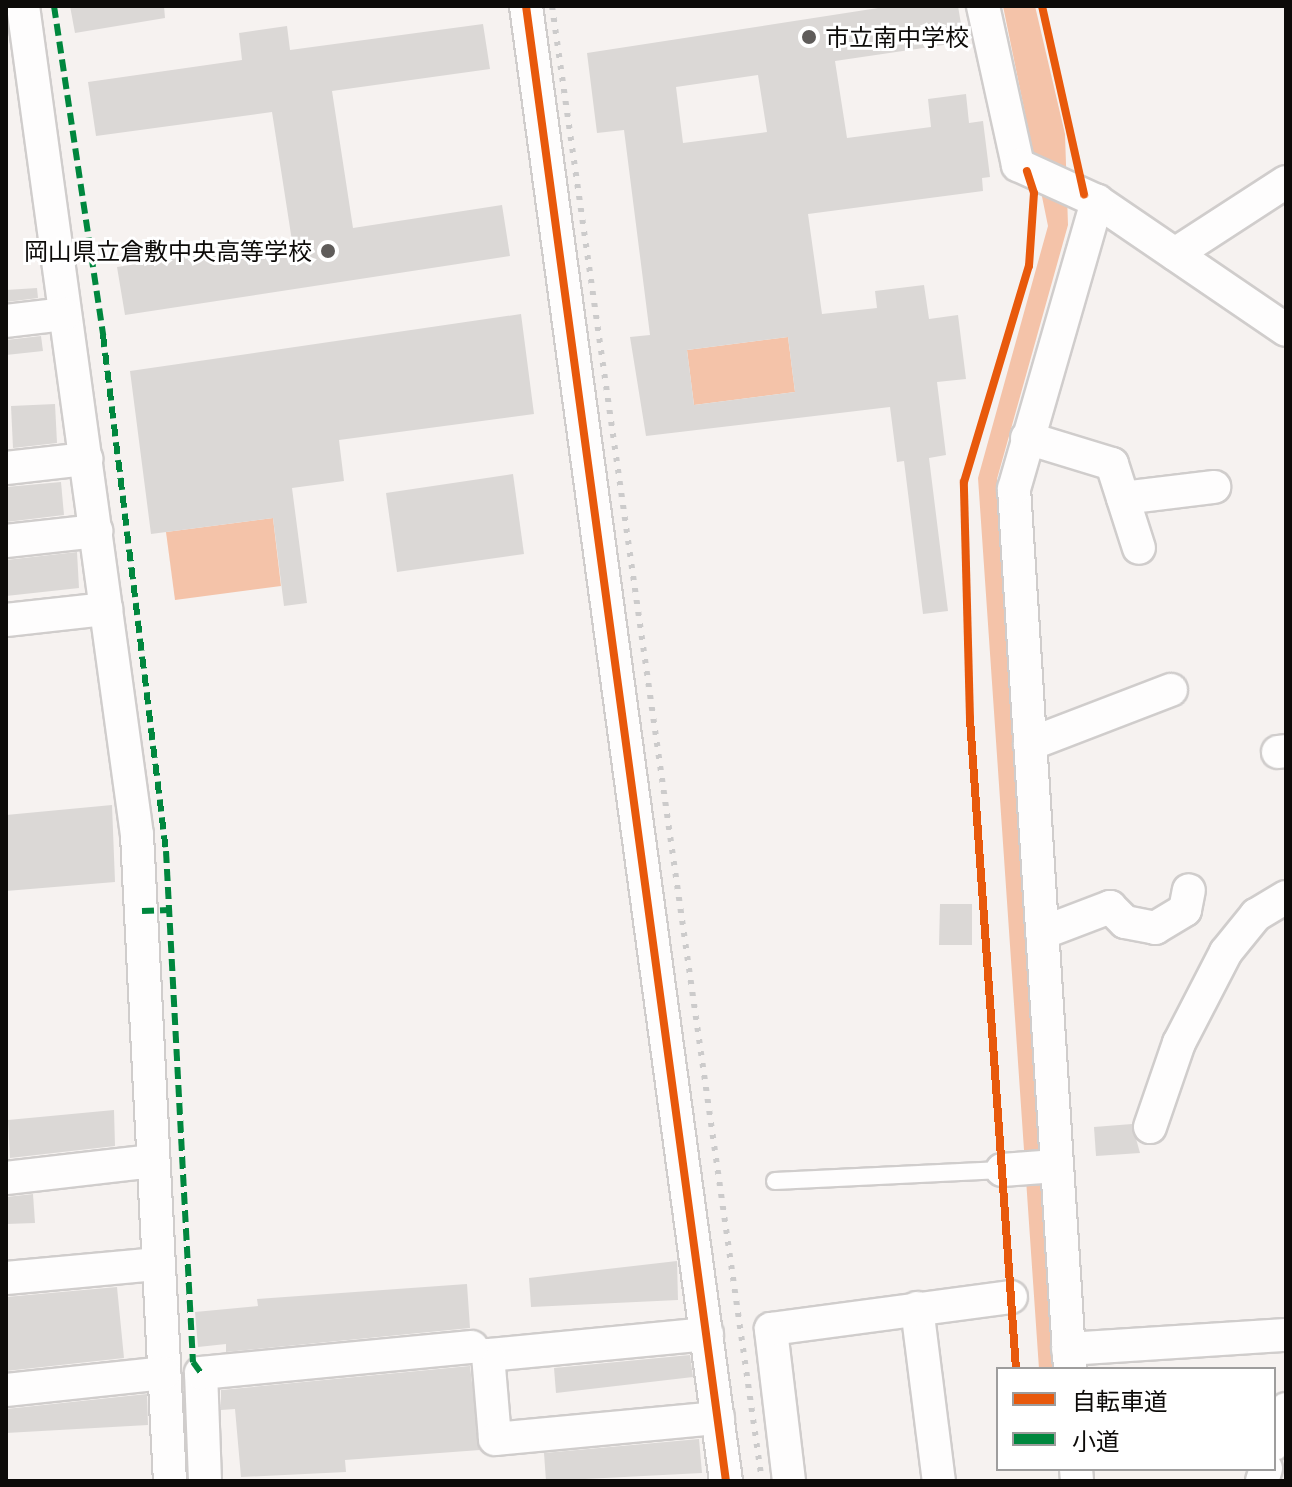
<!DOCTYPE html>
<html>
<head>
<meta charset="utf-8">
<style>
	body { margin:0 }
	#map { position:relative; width:1292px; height:1487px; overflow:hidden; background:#f6f2f0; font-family:"Golos Text","Noto Sans JP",sans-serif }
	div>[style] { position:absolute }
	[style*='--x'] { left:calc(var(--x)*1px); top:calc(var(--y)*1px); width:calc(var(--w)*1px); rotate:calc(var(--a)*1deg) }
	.water>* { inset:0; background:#f4c3a9 }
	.building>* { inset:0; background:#dbd8d6 }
	.roads { filter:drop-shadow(2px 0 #d0cdcc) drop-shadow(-2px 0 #d0cdcc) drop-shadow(0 2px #d0cdcc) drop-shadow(0 -2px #d0cdcc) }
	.service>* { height:16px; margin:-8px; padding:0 8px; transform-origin:8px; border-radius:8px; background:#fefdfd }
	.minor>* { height:32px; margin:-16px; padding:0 16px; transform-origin:16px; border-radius:16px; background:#fefdfd }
	.rail>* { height:6px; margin-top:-3px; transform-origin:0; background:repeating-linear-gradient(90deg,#cccbcb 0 4px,transparent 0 12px) }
	.quiet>* { height:6px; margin-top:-3px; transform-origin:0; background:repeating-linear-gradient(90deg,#00873e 0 12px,transparent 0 18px) }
	.cycleway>* { height:8px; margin:-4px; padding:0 4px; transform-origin:4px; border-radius:4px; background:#e8590c }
	.dots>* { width:22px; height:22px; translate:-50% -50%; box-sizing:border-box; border:4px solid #fff; border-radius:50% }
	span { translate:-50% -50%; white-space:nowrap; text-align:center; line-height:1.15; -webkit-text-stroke:6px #fff; paint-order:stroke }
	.poi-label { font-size:24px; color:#0d0b09 }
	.left { translate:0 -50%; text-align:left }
	.right { translate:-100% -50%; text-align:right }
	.frame { position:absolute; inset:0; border:8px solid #0d0b09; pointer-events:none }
	.legend { position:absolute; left:996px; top:1367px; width:280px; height:104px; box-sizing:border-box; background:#fff; border:2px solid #9e9d9d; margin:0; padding:10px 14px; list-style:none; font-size:24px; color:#0d0b09 }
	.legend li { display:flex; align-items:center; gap:16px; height:40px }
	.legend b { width:40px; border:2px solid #9e9d9d }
</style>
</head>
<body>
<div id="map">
	<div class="water">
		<div style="clip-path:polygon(1003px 6px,1035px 6px,1065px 134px,1068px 225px,997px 479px,1058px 1369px,1039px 1369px,978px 478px,1048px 226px)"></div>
		<div style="clip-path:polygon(788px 337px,795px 392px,694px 405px,687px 350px)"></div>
		<div style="clip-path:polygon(273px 518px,281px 586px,175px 600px,166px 532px)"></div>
	</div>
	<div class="building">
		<div style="clip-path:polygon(70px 6px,164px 6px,165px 18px,75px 33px)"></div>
		<div style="clip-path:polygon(evenodd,891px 6px,958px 6px,964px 42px,835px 61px,847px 138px,931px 127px,928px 99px,966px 94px,969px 123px,983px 121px,990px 177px,982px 178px,983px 191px,808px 214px,822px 314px,877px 308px,875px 291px,924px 285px,929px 319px,958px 315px,966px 379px,937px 382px,946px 455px,929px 458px,948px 611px,923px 614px,904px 461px,897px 462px,890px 407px,646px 436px,630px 337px,650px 335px,624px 130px,597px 133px,587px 53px,891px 6px,758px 75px,767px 132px,683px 143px,676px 87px,758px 75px,891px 6px,788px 337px,795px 392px,694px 405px,687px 350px,788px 337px)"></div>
		<div style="clip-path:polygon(483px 24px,490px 69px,332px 91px,353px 228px,502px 205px,510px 256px,125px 315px,117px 267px,292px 241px,272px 112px,96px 136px,88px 82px,242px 60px,239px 33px,287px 26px,290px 50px)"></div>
		<div style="clip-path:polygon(37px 288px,38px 298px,6px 302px,6px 290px)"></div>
		<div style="clip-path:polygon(521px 314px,534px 414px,339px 440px,344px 481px,292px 488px,307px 603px,284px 606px,273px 518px,151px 534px,130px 371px)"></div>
		<div style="clip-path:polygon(41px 336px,43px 351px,6px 355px,6px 340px)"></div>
		<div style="clip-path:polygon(55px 404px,57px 443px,13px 448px,11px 406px)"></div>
		<div style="clip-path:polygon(513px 474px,524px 554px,397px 572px,386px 493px)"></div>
		<div style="clip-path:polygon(61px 482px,64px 515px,6px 522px,6px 487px)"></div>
		<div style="clip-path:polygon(77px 552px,79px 588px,6px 596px,6px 560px)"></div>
		<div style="clip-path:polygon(112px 805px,115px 882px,6px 891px,6px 815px)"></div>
		<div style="clip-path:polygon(940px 904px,972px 904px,972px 945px,939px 945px)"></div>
		<div style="clip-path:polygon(114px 1110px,115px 1146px,10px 1158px,8px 1120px)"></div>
		<div style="clip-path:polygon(1132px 1124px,1140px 1153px,1096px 1156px,1094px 1127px)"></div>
		<div style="clip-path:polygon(33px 1194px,35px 1223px,6px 1224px,6px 1197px)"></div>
		<div style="clip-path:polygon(677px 1261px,678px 1300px,531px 1307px,529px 1278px)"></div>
		<div style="clip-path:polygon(467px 1284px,470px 1328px,226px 1352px,226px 1344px,198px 1347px,195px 1312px,258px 1306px,257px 1299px)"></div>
		<div style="clip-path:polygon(117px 1287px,124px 1358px,6px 1371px,6px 1297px)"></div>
		<div style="clip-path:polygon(690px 1355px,693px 1377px,556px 1393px,554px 1368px)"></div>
		<div style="clip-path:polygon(470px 1366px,480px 1450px,345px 1460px,346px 1472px,241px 1477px,235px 1409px,221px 1410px,221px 1390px)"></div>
		<div style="clip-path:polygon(147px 1394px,148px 1425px,6px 1433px,6px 1409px)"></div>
		<div style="clip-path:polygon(699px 1439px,702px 1473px,546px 1481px,544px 1453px)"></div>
	</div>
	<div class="roads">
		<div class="service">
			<div style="--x:775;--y:1181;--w:227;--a:-2.8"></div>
		</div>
		<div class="minor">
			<div style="--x:23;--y:6;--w:837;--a:82.17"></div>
			<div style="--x:137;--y:835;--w:647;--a:87.08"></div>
			<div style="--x:526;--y:6;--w:1488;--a:82.28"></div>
			<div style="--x:983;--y:6;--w:163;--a:77.6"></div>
			<div style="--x:1018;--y:165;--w:87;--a:24.5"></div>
			<div style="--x:1097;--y:201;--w:229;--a:34.3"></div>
			<div style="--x:1175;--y:254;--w:132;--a:-33"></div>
			<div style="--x:6;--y:321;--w:59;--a:-6.8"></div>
			<div style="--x:1027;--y:438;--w:89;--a:17"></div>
			<div style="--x:1112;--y:464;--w:88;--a:72.2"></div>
			<div style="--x:6;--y:468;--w:81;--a:-6.4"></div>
			<div style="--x:1123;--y:498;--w:92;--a:-6.9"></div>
			<div style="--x:6;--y:541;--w:91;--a:-6.3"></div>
			<div style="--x:6;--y:620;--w:101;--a:-6.3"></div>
			<div style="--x:1030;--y:744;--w:151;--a:-21"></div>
			<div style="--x:1278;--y:752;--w:8;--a:-7"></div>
			<div style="--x:1042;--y:933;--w:73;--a:-20.9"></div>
			<div style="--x:1110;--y:907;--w:21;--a:45"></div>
			<div style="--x:1125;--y:922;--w:31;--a:11"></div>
			<div style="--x:1155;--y:928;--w:35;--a:-31"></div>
			<div style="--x:1185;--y:910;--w:20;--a:-79"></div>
			<div style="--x:1150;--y:1127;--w:89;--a:-71"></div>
			<div style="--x:1179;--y:1043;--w:102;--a:-62.7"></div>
			<div style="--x:1226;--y:952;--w:48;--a:-51"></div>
			<div style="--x:1256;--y:915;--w:35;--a:-31"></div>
			<div style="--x:1002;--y:1170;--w:54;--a:-4.2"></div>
			<div style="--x:6;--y:1178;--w:148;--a:-6.6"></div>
			<div style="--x:6;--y:1278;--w:153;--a:-5.3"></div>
			<div style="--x:917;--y:1308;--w:174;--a:82.8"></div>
			<div style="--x:707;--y:1334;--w:220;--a:174.5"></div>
			<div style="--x:488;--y:1355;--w:84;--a:85.2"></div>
			<div style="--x:495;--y:1439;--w:224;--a:-5.4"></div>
			<div style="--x:1068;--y:1349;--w:218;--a:-3.7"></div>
			<div style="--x:1070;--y:1369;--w:882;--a:-93.64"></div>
			<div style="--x:1014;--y:489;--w:300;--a:-73.9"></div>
			<div style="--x:6;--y:1390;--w:159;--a:-6.1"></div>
			<div style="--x:1274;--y:1444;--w:37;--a:-71"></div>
			<div style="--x:1076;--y:1469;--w:12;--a:85"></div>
			<div style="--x:205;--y:1481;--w:108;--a:-92.1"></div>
			<div style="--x:201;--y:1373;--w:272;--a:-5.5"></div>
			<div style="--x:789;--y:1481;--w:153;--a:-96.8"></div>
			<div style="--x:771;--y:1329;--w:242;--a:-7.6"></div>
			<div style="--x:1262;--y:1481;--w:13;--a:-72"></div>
		</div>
	</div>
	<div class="rail">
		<div style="--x:552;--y:6;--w:1490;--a:81.9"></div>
	</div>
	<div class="quiet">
		<div style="--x:54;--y:6;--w:333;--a:81.5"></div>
		<div style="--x:103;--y:335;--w:520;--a:83.04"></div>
		<div style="--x:166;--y:851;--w:512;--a:86.98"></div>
		<div style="--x:193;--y:1362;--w:14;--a:54"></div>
		<div style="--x:142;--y:911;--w:29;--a:-2"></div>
	</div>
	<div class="cycleway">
		<div style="--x:526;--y:6;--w:1488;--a:82.28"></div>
		<div style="--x:1042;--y:6;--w:193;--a:77.4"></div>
		<div style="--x:1016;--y:1369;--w:652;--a:-94.05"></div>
		<div style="--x:970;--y:719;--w:237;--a:-91.5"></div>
		<div style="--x:964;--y:482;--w:226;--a:-73.3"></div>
		<div style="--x:1029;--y:266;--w:73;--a:-86.1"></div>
		<div style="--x:1034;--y:193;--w:23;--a:-108"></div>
	</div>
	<div class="dots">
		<div style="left:809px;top:37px;background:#5f5c5a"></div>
		<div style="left:328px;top:251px;background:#5f5c5a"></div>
	</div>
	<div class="poi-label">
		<span class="left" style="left:825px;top:37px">市立南中学校</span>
		<span class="right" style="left:312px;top:251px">岡山県立倉敷中央高等学校</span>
	</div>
	<div class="frame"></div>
	<ul class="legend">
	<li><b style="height:10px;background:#e8590c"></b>自転車道</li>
	<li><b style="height:10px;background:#00873e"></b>小道</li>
	</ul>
</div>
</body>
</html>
